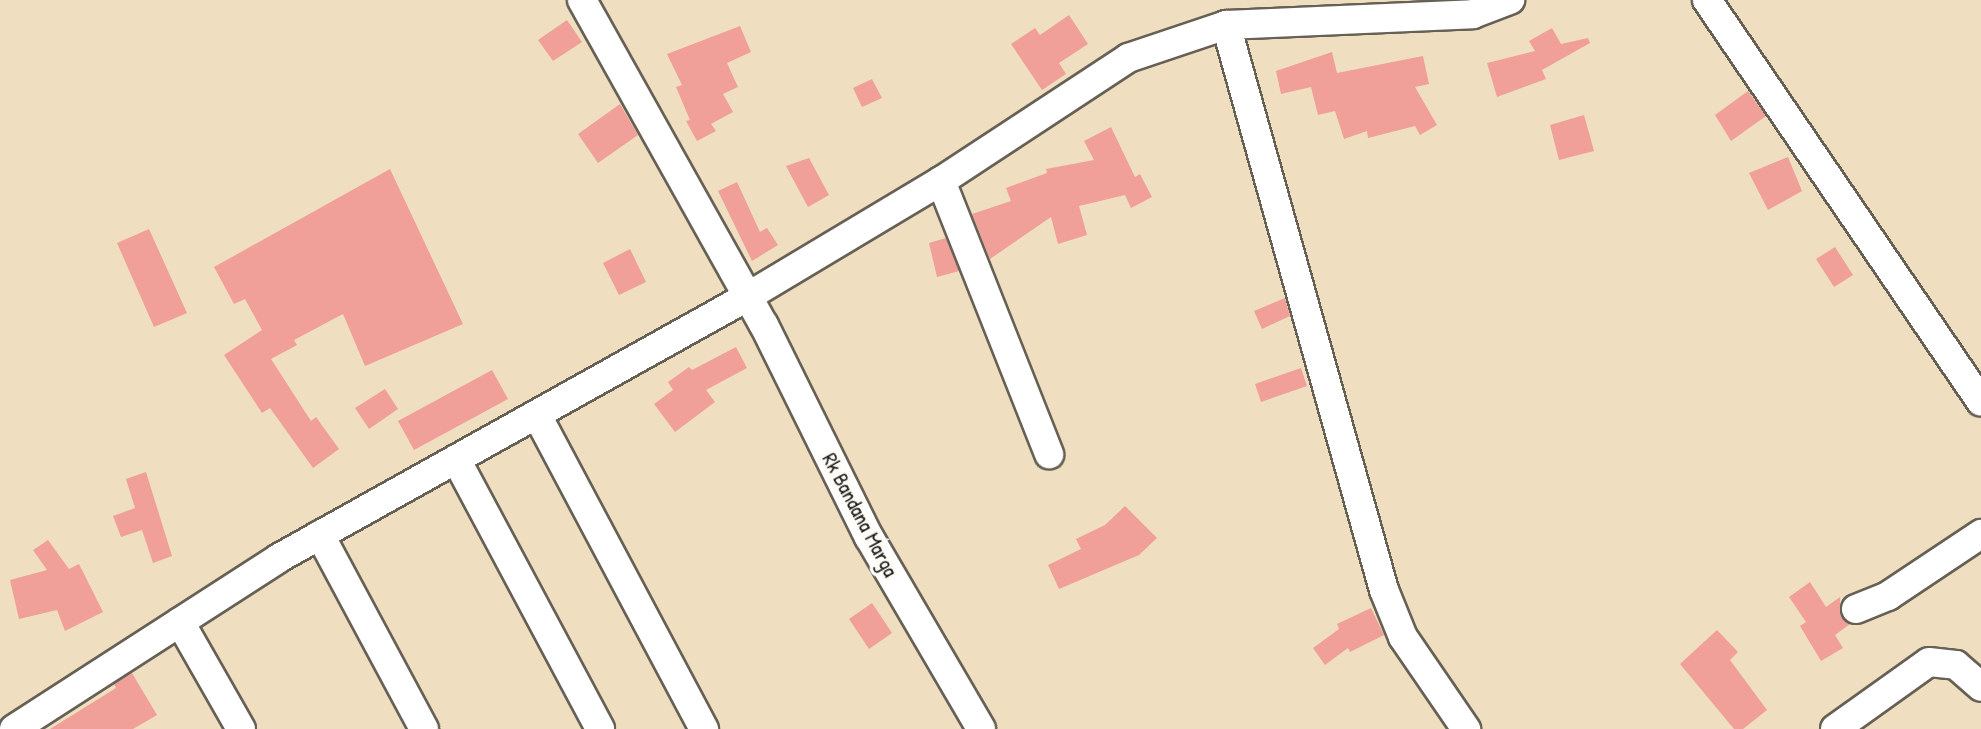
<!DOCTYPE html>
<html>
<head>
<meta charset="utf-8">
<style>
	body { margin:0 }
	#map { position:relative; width:1981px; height:729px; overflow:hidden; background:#efdfc0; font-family:"Patrick Hand",sans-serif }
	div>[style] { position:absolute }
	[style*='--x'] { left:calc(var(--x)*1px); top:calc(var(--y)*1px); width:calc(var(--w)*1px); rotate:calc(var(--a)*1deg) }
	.building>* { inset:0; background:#f09f99 }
	.roads { filter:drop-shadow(2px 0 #666055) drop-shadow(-2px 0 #666055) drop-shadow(0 2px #666055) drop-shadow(0 -2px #666055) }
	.minor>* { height:28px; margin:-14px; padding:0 14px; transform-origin:14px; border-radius:14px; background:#fff }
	span { translate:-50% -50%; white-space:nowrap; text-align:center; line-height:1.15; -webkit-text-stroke:7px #fdfcf7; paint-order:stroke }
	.street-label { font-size:21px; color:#1c1c1c }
</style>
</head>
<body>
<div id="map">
	<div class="building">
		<div style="clip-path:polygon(1069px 15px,1088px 44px,1059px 63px,1066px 74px,1042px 90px,1011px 44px,1035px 28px,1040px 35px)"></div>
		<div style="clip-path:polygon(567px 20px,582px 42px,553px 61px,538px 40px)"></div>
		<div style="clip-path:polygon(740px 26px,751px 52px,727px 63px,738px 87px,723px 94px,733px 112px,711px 124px,716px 131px,697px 141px,686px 121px,690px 120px,676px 87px,682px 85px,667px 54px)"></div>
		<div style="clip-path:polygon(1552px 28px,1561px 44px,1588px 38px,1590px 43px,1542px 70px,1546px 79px,1497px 97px,1487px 63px,1535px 51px,1529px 41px)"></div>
		<div style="clip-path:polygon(1332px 52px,1337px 73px,1423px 56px,1429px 84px,1415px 87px,1437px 125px,1420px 135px,1415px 126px,1368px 138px,1367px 131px,1344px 139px,1335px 111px,1318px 115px,1311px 87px,1281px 94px,1276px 71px)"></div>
		<div style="clip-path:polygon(872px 79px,882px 98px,862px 107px,853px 88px)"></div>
		<div style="clip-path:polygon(1748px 91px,1766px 116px,1731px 141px,1715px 115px)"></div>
		<div style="clip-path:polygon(620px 104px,638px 135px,598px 163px,578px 134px)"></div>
		<div style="clip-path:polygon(1584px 115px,1594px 151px,1559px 160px,1550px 125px)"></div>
		<div style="clip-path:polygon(1111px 127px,1135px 177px,1140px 174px,1152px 197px,1131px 208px,1125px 195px,1079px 206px,1087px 235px,1058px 244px,1051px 217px,990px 259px,972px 214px,1011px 201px,1006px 188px,1047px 173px,1046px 169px,1094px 160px,1084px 141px)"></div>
		<div style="clip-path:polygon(1788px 157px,1802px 191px,1768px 210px,1749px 173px)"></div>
		<div style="clip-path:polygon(809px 158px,829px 195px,808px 207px,786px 166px)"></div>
		<div style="clip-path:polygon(390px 169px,463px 324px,365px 366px,343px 314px,294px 340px,297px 345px,271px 359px,311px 421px,316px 417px,339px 449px,313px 468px,270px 408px,262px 413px,224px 355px,262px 330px,245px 299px,234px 304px,214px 267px)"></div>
		<div style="clip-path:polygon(737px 182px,760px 232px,767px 228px,778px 245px,752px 261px,718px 191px)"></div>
		<div style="clip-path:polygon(149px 229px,187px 313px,154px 327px,117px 243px)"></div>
		<div style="clip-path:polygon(946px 238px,959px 271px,937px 277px,929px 243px)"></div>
		<div style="clip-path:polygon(1835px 247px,1853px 275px,1834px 287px,1816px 259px)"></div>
		<div style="clip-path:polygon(630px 249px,646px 282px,619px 295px,603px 263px)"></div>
		<div style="clip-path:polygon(1285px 298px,1290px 316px,1262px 329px,1254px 311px)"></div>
		<div style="clip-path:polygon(736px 347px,747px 368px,706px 390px,715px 402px,675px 432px,654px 404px,673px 390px,668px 382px,689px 367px,692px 370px)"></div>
		<div style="clip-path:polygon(1301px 368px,1307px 386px,1261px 402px,1255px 384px)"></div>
		<div style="clip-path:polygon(492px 370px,508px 399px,414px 450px,398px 421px)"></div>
		<div style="clip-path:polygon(385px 389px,398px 409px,369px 429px,355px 408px)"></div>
		<div style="clip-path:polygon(146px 472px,172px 556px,153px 563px,142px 530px,121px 537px,113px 516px,135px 508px,126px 479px)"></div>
		<div style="clip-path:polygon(1125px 506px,1157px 538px,1139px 555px,1059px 589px,1048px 565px,1081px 549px,1076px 539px,1105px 525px)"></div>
		<div style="clip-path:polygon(48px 540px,69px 569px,79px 564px,103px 612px,65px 631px,57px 610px,19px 619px,10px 580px,47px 570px,33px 550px)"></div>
		<div style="clip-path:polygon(1810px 582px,1826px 607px,1840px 597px,1840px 615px,1850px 624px,1835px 635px,1843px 648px,1821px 661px,1800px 626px,1806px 622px,1789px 597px)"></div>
		<div style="clip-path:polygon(872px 603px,892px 633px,869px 649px,849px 619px)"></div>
		<div style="clip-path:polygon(1371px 608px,1384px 635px,1350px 652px,1348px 648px,1325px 665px,1313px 648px,1339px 629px,1337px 624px)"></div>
		<div style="clip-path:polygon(1717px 630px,1738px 652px,1730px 660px,1767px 710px,1743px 729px,1734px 729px,1680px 664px)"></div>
		<div style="clip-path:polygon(132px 673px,157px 715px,133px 729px,50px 729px,116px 688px,114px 684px)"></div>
	</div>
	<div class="roads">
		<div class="minor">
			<div style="--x:582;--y:0;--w:372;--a:60.8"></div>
			<div style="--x:764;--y:325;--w:237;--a:63.7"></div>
			<div style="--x:869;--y:537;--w:222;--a:59.7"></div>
			<div style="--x:1707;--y:0;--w:486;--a:55.7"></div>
			<div style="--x:1226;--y:25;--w:587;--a:74.38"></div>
			<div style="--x:1384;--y:590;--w:51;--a:68"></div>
			<div style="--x:1403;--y:637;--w:112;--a:55.6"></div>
			<div style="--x:941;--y:181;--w:294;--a:68.4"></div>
			<div style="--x:537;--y:415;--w:356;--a:62"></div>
			<div style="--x:456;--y:459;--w:306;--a:61.9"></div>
			<div style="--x:320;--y:535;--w:220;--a:61.8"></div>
			<div style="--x:1856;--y:609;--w:35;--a:-22"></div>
			<div style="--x:1888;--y:596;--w:112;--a:-33.7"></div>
			<div style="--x:180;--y:622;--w:123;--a:60.3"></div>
			<div style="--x:14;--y:729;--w:315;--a:-32.8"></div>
			<div style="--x:279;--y:558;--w:536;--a:-29.15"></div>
			<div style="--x:747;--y:297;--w:226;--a:-30.9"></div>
			<div style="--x:941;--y:181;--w:224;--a:-33.3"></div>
			<div style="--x:1128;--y:58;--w:103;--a:-18.6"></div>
			<div style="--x:1226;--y:25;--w:247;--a:-2.5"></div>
			<div style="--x:1473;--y:14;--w:40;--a:-21"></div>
			<div style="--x:1835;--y:729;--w:115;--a:-35.5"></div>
			<div style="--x:1929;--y:662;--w:27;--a:6"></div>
			<div style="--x:1956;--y:665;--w:33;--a:41"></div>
		</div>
	</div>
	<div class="street-label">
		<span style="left:860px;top:515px;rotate:62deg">Rk Bandana Marga</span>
	</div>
</div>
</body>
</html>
